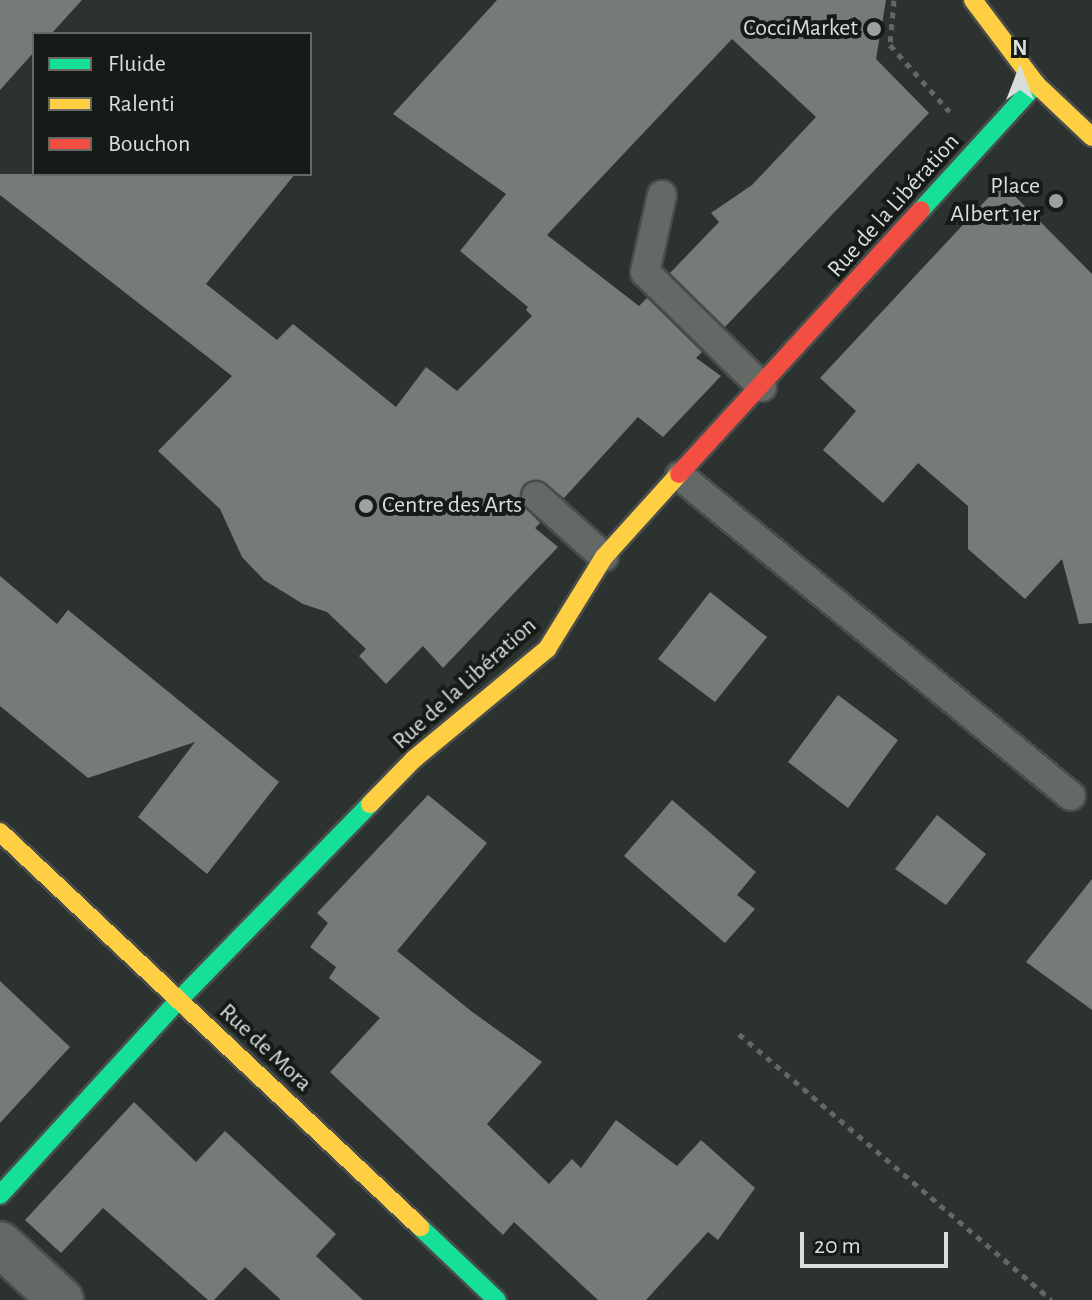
<!DOCTYPE html>
<html>
<head>
<meta charset="utf-8">
<style>
	body { margin:0 }
	#map { position:relative; width:1092px; height:1300px; overflow:hidden; background:#2c322f; font-family:"Alegreya Sans",sans-serif }
	div>[style] { position:absolute }
	[style*='--x'] { left:calc(var(--x)*1px); top:calc(var(--y)*1px); width:calc(var(--w)*1px); rotate:calc(var(--a)*1deg) }
	.building>* { inset:0; background:#777b78 }
	.path>* { height:5px; margin-top:-2.5px; transform-origin:0; background:repeating-linear-gradient(90deg,#636865 0 6px,transparent 0 12px) }
	.roads { filter:drop-shadow(2px 0 #484d4b) drop-shadow(-2px 0 #484d4b) drop-shadow(0 2px #484d4b) drop-shadow(0 -2px #484d4b) }
	.lane>* { height:28px; margin:-14px; padding:0 14px; transform-origin:14px; border-radius:14px; background:#646966 }
	.street>* { height:44px; margin:-22px; padding:0 22px; transform-origin:22px; border-radius:22px; background:#646966 }
	.fast>* { height:18px; margin:-9px; padding:0 9px; transform-origin:9px; border-radius:9px; background:#16e098 }
	.slow>* { height:18px; margin:-9px; padding:0 9px; transform-origin:9px; border-radius:9px; background:#ffcf43 }
	.jam>* { height:18px; margin:-9px; padding:0 9px; transform-origin:9px; border-radius:9px; background:#f24e42 }
	.dots>* { width:22px; height:22px; translate:-50% -50%; box-sizing:border-box; border:4px solid #161b18; border-radius:50% }
	span { translate:-50% -50%; white-space:nowrap; text-align:center; line-height:1.15; -webkit-text-stroke:8px #161b18; paint-order:stroke }
	.poi-label { font-size:24px; color:#d8dfdb }
	.right { translate:-100% -50%; text-align:right }
	.left { translate:0 -50%; text-align:left }
	.street-label { font-size:24px; color:#d8dfdb }
	.legend { position:absolute; left:32px; top:32px; width:280px; height:144px; box-sizing:border-box; background:#161b18; border:2px solid #646966; margin:0; padding:10px 14px; list-style:none; font-size:24px; color:#d8dfdb }
	.legend li { display:flex; align-items:center; gap:16px; height:40px }
	.legend b { width:40px; border:2px solid #646966 }
	.north { position:absolute; left:980px; top:32px; width:80px; height:80px; -webkit-text-stroke:6px #161b18; paint-order:stroke; rotate:0deg; font-size:22px; font-weight:700; line-height:32px; text-align:center; color:#d8dfdb }
	.north::after { content:''; display:block; margin:auto; width:28px; height:36px; background:#d8dfdb; clip-path:polygon(50% 0,100% 100%,50% 72%,0 100%) }
	.scale { position:absolute; left:800px; top:1232px; width:148px; height:36px; box-sizing:border-box; border:4px solid #d8dfdb; border-top:0; padding-left:10px; font-size:24px; line-height:28px; white-space:nowrap; color:#d8dfdb; -webkit-text-stroke:6px #161b18; paint-order:stroke }
</style>
</head>
<body>
<div id="map">
	<div class="building">
		<div style="clip-path:polygon(0 0,82px 0,51px 34px,34px 34px,34px 52px,0 90px)"></div>
		<div style="clip-path:polygon(497px 0,886px 0,876px 59px,929px 113px,725px 327px,670px 273px,719px 222px,711px 213px,752px 185px,816px 117px,732px 39px,547px 235px,639px 306px,647px 298px,702px 352px,696px 358px,721px 376px,663px 437px,638px 417px,564px 498px,540px 480px,524px 484px,520px 502px,540px 523px,535px 528px,558px 547px,443px 668px,423px 646px,386px 684px,359px 656px,366px 649px,327px 612px,303px 604px,264px 580px,242px 557px,220px 509px,158px 451px,232px 376px,0 195px,0 174px,295px 174px,206px 284px,277px 340px,293px 324px,396px 407px,426px 367px,457px 391px,532px 316px,526px 310px,528px 307px,460px 251px,506px 194px,393px 114px)"></div>
		<div style="clip-path:polygon(1002px 183px,1092px 274px,1092px 623px,1079px 624px,1062px 559px,1025px 599px,968px 549px,968px 506px,918px 463px,883px 503px,823px 450px,856px 411px,820px 378px)"></div>
		<div style="clip-path:polygon(0 576px,57px 624px,68px 610px,279px 782px,207px 874px,138px 817px,195px 742px,88px 778px,0 706px)"></div>
		<div style="clip-path:polygon(710px 592px,767px 637px,715px 702px,658px 659px)"></div>
		<div style="clip-path:polygon(838px 695px,898px 740px,848px 808px,788px 762px)"></div>
		<div style="clip-path:polygon(428px 795px,487px 843px,397px 951px,471px 1011px,542px 1062px,487px 1124px,549px 1184px,572px 1159px,581px 1168px,616px 1120px,677px 1166px,701px 1140px,755px 1188px,718px 1240px,708px 1232px,646px 1300px,598px 1300px,514px 1222px,503px 1235px,330px 1072px,380px 1018px,329px 978px,336px 967px,310px 947px,328px 923px,317px 913px)"></div>
		<div style="clip-path:polygon(672px 800px,756px 872px,737px 895px,755px 909px,725px 943px,624px 856px)"></div>
		<div style="clip-path:polygon(937px 815px,986px 854px,946px 905px,895px 869px)"></div>
		<div style="clip-path:polygon(1092px 879px,1092px 1010px,1026px 962px)"></div>
		<div style="clip-path:polygon(0 981px,70px 1047px,0 1123px)"></div>
		<div style="clip-path:polygon(134px 1102px,196px 1162px,225px 1131px,336px 1234px,316px 1256px,363px 1300px,281px 1300px,245px 1267px,214px 1300px,208px 1300px,103px 1208px,61px 1253px,25px 1220px)"></div>
	</div>
	<div class="path">
		<div style="--x:894;--y:0;--w:45;--a:95.1"></div>
		<div style="--x:890;--y:45;--w:89;--a:48.2"></div>
		<div style="--x:739;--y:1034;--w:410;--a:40.4"></div>
	</div>
	<div class="roads">
		<div class="lane">
			<div style="--x:662;--y:195;--w:79;--a:102.4"></div>
			<div style="--x:645;--y:272;--w:164;--a:44.5"></div>
			<div style="--x:680;--y:476;--w:505;--a:39.3"></div>
			<div style="--x:536;--y:496;--w:91;--a:41.9"></div>
		</div>
		<div class="street">
			<div style="--x:0;--y:1244;--w:83;--a:42.6"></div>
		</div>
		<div class="fast">
			<div style="--x:921;--y:210;--w:171;--a:-47.6"></div>
			<div style="--x:0;--y:1195;--w:263;--a:-47.5"></div>
			<div style="--x:178;--y:1001;--w:275;--a:-45.7"></div>
			<div style="--x:420;--y:1227;--w:106;--a:43.5"></div>
		</div>
		<div class="slow">
			<div style="--x:973;--y:0;--w:105;--a:53.1"></div>
			<div style="--x:1036;--y:84;--w:77;--a:43.4"></div>
			<div style="--x:370;--y:804;--w:63;--a:-45.6"></div>
			<div style="--x:414;--y:759;--w:173;--a:-39.6"></div>
			<div style="--x:547;--y:649;--w:108;--a:-58.2"></div>
			<div style="--x:604;--y:557;--w:112;--a:-47.9"></div>
			<div style="--x:0;--y:832;--w:577;--a:43.24"></div>
		</div>
		<div class="jam">
			<div style="--x:679;--y:474;--w:358;--a:-47.5"></div>
		</div>
	</div>
	<div class="dots">
		<div style="left:874px;top:29px;background:#9ca29f"></div>
		<div style="left:1056px;top:201px;background:#9ca29f"></div>
		<div style="left:366px;top:506px;background:#9ca29f"></div>
	</div>
	<div class="poi-label">
		<span class="right" style="left:858px;top:29px">CocciMarket</span>
		<span class="right" style="left:1040px;top:201px">Place<br>Albert 1er</span>
		<span class="left" style="left:382px;top:506px">Centre des Arts</span>
	</div>
	<div class="street-label">
		<span style="left:894px;top:206px;rotate:-48deg">Rue de la Libération</span>
		<span style="left:465px;top:684px;rotate:-42deg">Rue de la Libération</span>
		<span style="left:265px;top:1048px;rotate:43deg">Rue de Mora</span>
	</div>
	<ul class="legend">
	<li><b style="height:10px;background:#16e098"></b>Fluide</li>
	<li><b style="height:10px;background:#ffcf43"></b>Ralenti</li>
	<li><b style="height:10px;background:#f24e42"></b>Bouchon</li>
	</ul>
	<div class="north">N</div>
	<div class="scale">20 m</div>
</div>
</body>
</html>
